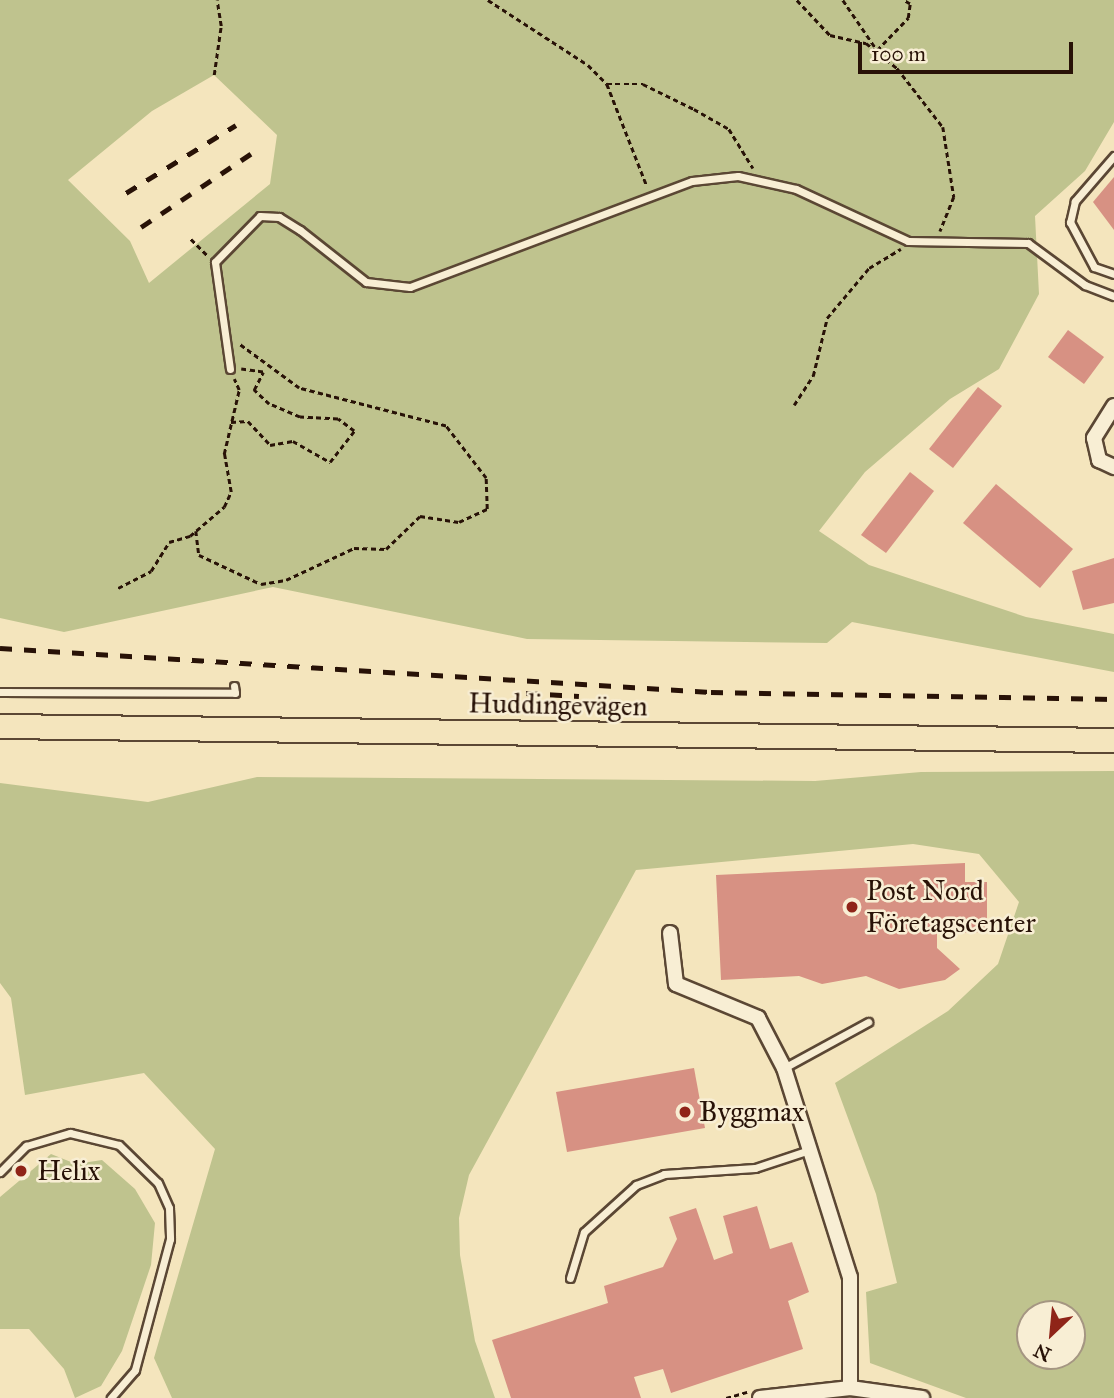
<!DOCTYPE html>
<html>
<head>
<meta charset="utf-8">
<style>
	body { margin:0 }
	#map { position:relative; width:1114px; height:1398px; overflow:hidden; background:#f4e5bd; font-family:"IM FELL Great Primer",serif }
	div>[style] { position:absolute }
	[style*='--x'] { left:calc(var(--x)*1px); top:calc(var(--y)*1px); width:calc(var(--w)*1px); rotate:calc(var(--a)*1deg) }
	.green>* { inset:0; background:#bfc38e }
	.building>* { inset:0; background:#d79183 }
	.path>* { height:2.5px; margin-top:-1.25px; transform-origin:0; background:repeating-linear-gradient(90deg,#281207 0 5px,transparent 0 8.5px) }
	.roads { filter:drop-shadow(2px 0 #5b4734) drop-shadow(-2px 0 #5b4734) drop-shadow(0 2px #5b4734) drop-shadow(0 -2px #5b4734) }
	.service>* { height:7px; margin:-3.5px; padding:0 3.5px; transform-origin:3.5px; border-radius:3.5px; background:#f8eed4 }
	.minor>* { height:14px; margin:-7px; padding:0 7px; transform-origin:7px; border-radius:7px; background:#f8eed4 }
	.primary>* { height:23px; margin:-11.5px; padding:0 11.5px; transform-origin:11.5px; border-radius:11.5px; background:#f4e5bd }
	.rail>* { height:4.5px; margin-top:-2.25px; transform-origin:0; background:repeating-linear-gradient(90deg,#281207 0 12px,transparent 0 24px) }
	.dots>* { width:19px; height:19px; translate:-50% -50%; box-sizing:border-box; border:4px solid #f8eed4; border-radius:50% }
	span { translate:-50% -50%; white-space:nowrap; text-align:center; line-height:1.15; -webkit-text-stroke:5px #f8eed4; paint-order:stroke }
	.street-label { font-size:28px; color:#281207 }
	.poi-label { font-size:28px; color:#281207 }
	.left { translate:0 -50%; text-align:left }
	.north { position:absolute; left:1016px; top:1300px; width:70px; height:70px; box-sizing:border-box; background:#f8eed4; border:2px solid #a59682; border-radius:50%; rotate:206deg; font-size:19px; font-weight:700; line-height:28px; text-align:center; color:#281207 }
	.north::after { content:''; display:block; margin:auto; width:24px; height:32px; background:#8f2418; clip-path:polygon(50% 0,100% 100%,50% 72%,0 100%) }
	.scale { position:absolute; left:858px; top:42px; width:215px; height:32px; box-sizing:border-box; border:4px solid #281207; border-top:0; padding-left:9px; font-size:21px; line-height:24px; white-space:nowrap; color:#281207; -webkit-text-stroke:5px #f8eed4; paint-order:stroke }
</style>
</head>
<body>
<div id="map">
	<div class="green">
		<div style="clip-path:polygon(evenodd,0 0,1114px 0,1114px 122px,1085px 171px,1035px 216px,1039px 294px,999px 369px,950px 399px,865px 472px,819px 531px,869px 565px,1026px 617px,1114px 634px,1114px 672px,852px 622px,827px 643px,527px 639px,273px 587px,64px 632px,0 618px,0 0,214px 75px,277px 135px,270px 184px,149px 283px,130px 241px,68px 180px,152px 111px,214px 75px)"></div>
		<div style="clip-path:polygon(evenodd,1114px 771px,1114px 1398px,966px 1398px,870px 1363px,866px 1292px,897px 1283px,876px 1194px,835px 1083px,948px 1011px,998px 964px,1019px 902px,979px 854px,913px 844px,636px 870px,469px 1175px,459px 1218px,460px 1255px,475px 1341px,495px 1398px,172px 1398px,154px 1358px,215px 1149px,144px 1073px,25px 1095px,11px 998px,0 983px,0 783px,148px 802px,257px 777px,815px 781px,921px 772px,1114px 771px,1030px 1314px,1072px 1314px,1072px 1356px,1030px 1356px,1030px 1314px)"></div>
		<div style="clip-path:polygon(51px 1154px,76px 1164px,102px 1160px,135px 1189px,155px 1223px,151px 1265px,122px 1351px,101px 1386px,75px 1398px,64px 1369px,29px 1329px,0 1329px,0 1197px)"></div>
	</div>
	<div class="building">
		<div style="clip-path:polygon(1114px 177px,1114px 230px,1093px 202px)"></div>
		<div style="clip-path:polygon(1068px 330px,1104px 357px,1084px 384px,1048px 357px)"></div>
		<div style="clip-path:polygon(978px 387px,1002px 406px,953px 468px,929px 449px)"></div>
		<div style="clip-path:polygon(910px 472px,934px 491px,886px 553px,861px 535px)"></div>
		<div style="clip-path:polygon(996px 484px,1073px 549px,1040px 588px,963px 523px)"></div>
		<div style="clip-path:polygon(1114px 558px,1114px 603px,1083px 610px,1072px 571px)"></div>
		<div style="clip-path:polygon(965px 863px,965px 882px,987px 882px,987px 932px,937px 934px,937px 948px,960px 969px,945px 980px,899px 989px,866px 976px,822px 984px,799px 976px,721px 980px,716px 875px)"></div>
		<div style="clip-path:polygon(694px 1068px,705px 1128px,567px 1152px,556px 1092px)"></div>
		<div style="clip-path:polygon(757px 1206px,770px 1249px,792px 1242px,809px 1292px,788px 1301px,803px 1349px,671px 1393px,663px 1369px,634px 1377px,641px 1398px,511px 1398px,492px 1340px,608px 1303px,604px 1286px,663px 1267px,677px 1239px,669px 1217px,696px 1208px,714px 1260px,733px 1253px,723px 1216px)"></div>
	</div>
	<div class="path">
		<div style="--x:488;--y:0;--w:119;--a:33"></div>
		<div style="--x:588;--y:65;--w:27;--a:45"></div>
		<div style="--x:607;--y:84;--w:110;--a:68.6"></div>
		<div style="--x:797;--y:0;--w:48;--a:46.7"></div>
		<div style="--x:830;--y:35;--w:37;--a:13"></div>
		<div style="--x:866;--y:43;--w:40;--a:39"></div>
		<div style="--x:897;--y:68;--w:75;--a:52.1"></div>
		<div style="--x:943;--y:127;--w:71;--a:81.1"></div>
		<div style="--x:954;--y:197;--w:37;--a:112"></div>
		<div style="--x:843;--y:0;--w:60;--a:55.8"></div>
		<div style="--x:877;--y:50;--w:45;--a:-45.9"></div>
		<div style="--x:908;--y:18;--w:14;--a:-82"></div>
		<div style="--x:910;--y:4;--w:8;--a:-150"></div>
		<div style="--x:214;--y:75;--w:49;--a:-81.9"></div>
		<div style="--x:221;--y:26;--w:26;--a:-99"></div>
		<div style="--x:607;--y:84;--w:36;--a:0"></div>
		<div style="--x:643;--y:84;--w:57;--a:26.1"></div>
		<div style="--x:694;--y:109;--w:40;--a:29.7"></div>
		<div style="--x:729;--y:129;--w:46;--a:58.4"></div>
		<div style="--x:191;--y:239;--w:24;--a:45"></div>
		<div style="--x:794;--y:405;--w:35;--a:-57"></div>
		<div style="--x:813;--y:376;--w:60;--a:-76.4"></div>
		<div style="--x:827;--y:318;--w:65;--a:-50"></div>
		<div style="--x:869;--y:268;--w:37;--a:-31"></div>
		<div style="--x:231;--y:422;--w:17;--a:-3"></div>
		<div style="--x:248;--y:421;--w:33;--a:47"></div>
		<div style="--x:270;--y:445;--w:23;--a:-10"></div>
		<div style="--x:293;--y:441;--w:43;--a:29.6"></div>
		<div style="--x:330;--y:462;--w:39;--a:-52"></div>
		<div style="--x:354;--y:431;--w:20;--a:-143"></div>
		<div style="--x:338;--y:419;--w:38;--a:-177"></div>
		<div style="--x:300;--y:417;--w:34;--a:-157"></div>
		<div style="--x:269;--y:404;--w:21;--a:-137"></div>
		<div style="--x:254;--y:390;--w:20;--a:-63"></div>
		<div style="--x:263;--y:372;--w:22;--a:-172"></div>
		<div style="--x:196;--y:531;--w:24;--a:83"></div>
		<div style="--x:199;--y:555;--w:68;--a:25.1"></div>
		<div style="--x:261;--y:584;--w:25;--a:-9"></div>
		<div style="--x:286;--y:580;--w:75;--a:-25.2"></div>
		<div style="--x:354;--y:548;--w:32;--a:2"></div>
		<div style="--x:386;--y:549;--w:47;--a:-44.1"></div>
		<div style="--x:420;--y:516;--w:39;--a:9"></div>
		<div style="--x:459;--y:522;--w:31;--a:-25"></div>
		<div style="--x:487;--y:509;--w:31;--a:-92"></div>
		<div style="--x:486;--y:478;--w:66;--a:-127.6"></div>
		<div style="--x:446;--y:426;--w:152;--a:-165.5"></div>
		<div style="--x:299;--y:388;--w:74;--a:-143.7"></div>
		<div style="--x:118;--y:588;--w:37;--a:-27"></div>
		<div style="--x:151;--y:571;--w:34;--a:-58"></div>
		<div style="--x:169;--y:542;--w:22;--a:-16"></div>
		<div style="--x:190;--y:536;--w:45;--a:-40.5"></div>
		<div style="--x:224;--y:507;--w:17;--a:-65"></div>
		<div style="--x:231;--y:492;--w:39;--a:-100"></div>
		<div style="--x:224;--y:454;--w:66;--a:-76.8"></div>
		<div style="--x:239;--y:390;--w:12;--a:-114"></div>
		<div style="--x:726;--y:1398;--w:22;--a:-16"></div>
	</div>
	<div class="roads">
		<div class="service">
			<div style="--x:1114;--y:156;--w:60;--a:130.9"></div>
			<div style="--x:1075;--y:201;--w:22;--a:103"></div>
			<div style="--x:1070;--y:222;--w:51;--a:61.9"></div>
			<div style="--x:1094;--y:267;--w:21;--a:19"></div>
			<div style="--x:230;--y:369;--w:108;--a:-98"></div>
			<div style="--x:215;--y:262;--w:64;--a:-45.6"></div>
			<div style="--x:260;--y:216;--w:19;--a:3"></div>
			<div style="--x:279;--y:217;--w:25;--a:32"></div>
			<div style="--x:300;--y:230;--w:84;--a:38.2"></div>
			<div style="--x:366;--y:282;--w:44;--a:6.5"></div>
			<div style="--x:410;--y:287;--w:301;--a:-20.6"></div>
			<div style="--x:692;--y:181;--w:46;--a:-6.2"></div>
			<div style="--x:738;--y:176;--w:59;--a:12.6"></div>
			<div style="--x:796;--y:189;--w:123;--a:24.9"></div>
			<div style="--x:908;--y:241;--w:120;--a:1"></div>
			<div style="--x:1028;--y:243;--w:71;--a:36.4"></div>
			<div style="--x:1085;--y:285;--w:31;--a:21"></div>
			<div style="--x:0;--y:692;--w:235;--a:0.2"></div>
			<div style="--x:235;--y:693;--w:7;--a:-98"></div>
			<div style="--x:784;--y:1068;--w:96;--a:-28.7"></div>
			<div style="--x:0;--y:1172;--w:37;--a:-45"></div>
			<div style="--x:26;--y:1146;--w:46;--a:-16.5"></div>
			<div style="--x:70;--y:1133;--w:50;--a:13.8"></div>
			<div style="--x:119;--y:1145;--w:54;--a:44.3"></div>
			<div style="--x:158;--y:1183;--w:27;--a:66"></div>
			<div style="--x:169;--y:1208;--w:31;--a:88"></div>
			<div style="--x:170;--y:1239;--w:136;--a:105"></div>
			<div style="--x:135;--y:1370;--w:37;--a:131"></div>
			<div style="--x:570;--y:1278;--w:48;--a:-73.1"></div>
			<div style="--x:584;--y:1232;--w:70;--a:-42.1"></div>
			<div style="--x:636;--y:1185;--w:30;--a:-21"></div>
			<div style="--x:664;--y:1174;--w:91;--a:-3.8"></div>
			<div style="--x:755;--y:1168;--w:60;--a:-18.4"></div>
		</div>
		<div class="minor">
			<div style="--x:1114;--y:406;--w:38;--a:122"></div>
			<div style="--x:1094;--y:438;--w:23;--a:77"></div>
			<div style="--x:1099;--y:460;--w:17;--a:25"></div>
			<div style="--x:670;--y:933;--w:51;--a:83.3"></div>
			<div style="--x:676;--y:984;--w:89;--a:22.5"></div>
			<div style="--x:758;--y:1018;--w:56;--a:62.5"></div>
			<div style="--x:784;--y:1068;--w:219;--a:72.5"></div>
			<div style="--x:850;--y:1277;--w:111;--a:90"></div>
			<div style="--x:760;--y:1398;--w:91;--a:-6.3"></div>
			<div style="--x:850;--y:1388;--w:73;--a:7.9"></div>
		</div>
		<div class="primary">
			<div style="--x:0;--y:726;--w:1114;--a:0.72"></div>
		</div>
	</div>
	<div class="rail">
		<div style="--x:126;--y:193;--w:129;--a:-31.7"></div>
		<div style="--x:141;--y:227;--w:133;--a:-33.7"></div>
		<div style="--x:0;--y:648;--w:712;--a:3.54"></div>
		<div style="--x:711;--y:692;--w:403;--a:1"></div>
		<div style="--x:526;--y:693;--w:53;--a:3.2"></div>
	</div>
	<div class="dots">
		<div style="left:852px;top:907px;background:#8f2418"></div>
		<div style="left:685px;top:1112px;background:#8f2418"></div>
		<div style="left:21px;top:1171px;background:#8f2418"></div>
	</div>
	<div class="street-label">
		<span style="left:558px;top:705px;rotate:1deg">Huddingevägen</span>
	</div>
	<div class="poi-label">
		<span class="left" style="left:866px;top:907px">Post Nord<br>Företagscenter</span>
		<span class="left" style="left:699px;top:1112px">Byggmax</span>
		<span class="left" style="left:37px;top:1171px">Helix</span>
	</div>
	<div class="north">N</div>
	<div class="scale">100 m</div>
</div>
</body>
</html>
